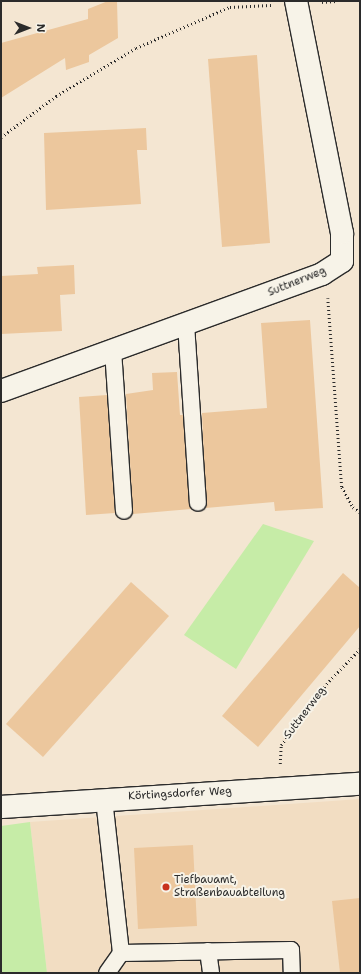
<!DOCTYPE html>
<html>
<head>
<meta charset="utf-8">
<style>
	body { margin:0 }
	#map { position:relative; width:361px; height:974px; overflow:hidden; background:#f4e6d2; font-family:"Shantell Sans",sans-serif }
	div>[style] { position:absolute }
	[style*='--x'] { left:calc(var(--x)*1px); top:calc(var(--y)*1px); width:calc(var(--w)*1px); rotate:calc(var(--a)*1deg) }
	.built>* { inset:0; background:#f2ddc2 }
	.green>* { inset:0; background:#c6eca7 }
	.building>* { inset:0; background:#ecc79d }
	.path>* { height:2.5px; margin-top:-1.25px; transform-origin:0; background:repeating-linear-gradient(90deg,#2b2b2b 0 1px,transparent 0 4px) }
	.roads { filter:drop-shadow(1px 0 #2b2b2b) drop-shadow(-1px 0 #2b2b2b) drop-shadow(0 1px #2b2b2b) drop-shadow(0 -1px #2b2b2b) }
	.lane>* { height:16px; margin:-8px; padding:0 8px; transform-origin:8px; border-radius:8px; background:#f7f3e8 }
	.street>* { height:22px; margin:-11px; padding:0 11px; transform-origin:11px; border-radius:11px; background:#f7f3e8 }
	.dots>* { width:11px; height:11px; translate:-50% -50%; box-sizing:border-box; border:2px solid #f7f3e8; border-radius:50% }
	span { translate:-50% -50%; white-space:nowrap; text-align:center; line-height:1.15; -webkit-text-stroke:4px #f7f3e8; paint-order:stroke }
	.street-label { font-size:11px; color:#2b2b2b }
	.poi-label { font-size:11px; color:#2b2b2b }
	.left { translate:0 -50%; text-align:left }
	.frame { position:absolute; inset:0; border:2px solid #2b2b2b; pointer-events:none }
	.north { position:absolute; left:8px; top:8px; width:40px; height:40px; -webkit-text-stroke:3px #f7f3e8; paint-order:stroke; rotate:90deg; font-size:11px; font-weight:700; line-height:16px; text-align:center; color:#2b2b2b }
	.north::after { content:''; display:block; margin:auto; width:14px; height:18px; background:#2b2b2b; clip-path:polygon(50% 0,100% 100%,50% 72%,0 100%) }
</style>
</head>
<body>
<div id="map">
	<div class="built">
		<div style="clip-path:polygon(360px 799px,360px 973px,47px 973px,30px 822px)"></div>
	</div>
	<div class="green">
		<div style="clip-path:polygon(263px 524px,314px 541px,236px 669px,184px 635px)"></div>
		<div style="clip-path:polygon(30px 822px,47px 973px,1px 973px,1px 826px)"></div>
	</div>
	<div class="building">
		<div style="clip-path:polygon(108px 1px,117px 1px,118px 38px,89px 55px,89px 62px,66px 70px,65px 58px,1px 98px,1px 43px,88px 19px,88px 9px)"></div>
		<div style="clip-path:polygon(257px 55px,270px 243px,222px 247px,208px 59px)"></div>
		<div style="clip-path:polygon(146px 128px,147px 150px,137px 150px,141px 204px,46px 210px,44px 133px)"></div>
		<div style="clip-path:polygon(74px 265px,75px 294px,60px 295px,62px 331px,1px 334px,1px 276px,38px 274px,37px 267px)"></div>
		<div style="clip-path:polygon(310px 320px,323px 508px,275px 511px,274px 502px,206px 508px,202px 413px,267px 408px,261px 323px)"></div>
		<div style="clip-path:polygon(177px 372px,180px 415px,183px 415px,191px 509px,133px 514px,126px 394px,153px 390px,152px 373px)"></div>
		<div style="clip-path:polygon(107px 395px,115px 513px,86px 515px,79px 397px)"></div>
		<div style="clip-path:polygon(343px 573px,360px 588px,360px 626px,258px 747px,222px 716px)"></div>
		<div style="clip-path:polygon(131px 582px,169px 616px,43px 757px,6px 724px)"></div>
		<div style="clip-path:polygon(193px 845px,197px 926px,138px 929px,134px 848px)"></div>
		<div style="clip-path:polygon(360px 898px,360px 973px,340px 973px,332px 901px)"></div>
	</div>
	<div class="path">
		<div style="--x:322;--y:2;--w:14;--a:-4"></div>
		<div style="--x:1;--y:137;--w:69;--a:-36.7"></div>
		<div style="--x:56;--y:96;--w:93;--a:-31"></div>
		<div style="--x:136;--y:48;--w:103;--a:-23.6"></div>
		<div style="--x:230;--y:7;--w:41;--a:-2.8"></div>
		<div style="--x:328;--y:298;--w:190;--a:85.8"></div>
		<div style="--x:342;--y:487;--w:23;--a:61"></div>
		<div style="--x:353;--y:507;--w:9;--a:36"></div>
		<div style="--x:280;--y:764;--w:19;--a:-87"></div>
		<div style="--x:281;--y:745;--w:80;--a:-53.1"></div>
		<div style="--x:329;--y:681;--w:45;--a:-45.9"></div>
	</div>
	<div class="roads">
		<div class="lane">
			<div style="--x:186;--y:324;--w:179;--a:86.2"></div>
			<div style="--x:113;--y:350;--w:161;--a:86.1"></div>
			<div style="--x:104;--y:799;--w:155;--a:83.7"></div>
			<div style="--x:121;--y:953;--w:24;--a:125"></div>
			<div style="--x:208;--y:951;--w:22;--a:82"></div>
			<div style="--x:121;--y:953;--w:170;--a:-1"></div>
			<div style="--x:291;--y:950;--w:23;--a:88"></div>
		</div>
		<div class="street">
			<div style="--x:1;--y:391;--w:342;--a:-20"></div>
			<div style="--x:322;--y:274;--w:24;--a:-33"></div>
			<div style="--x:342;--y:261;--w:28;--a:-90"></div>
			<div style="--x:342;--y:233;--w:237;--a:-101.2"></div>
			<div style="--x:1;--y:807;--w:360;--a:-3.7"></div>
		</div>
	</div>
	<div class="dots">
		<div style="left:166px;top:887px;background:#c8321e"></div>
	</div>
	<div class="street-label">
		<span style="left:297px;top:282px;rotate:-22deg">Suttnerweg</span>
		<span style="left:305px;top:713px;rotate:-53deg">Suttnerweg</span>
		<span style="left:180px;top:794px;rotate:-3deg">Körtingsdorfer Weg</span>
	</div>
	<div class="poi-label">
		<span class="left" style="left:174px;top:887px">Tiefbauamt,<br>Straßenbauabteilung</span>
	</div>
	<div class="frame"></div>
	<div class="north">N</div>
</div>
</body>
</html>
